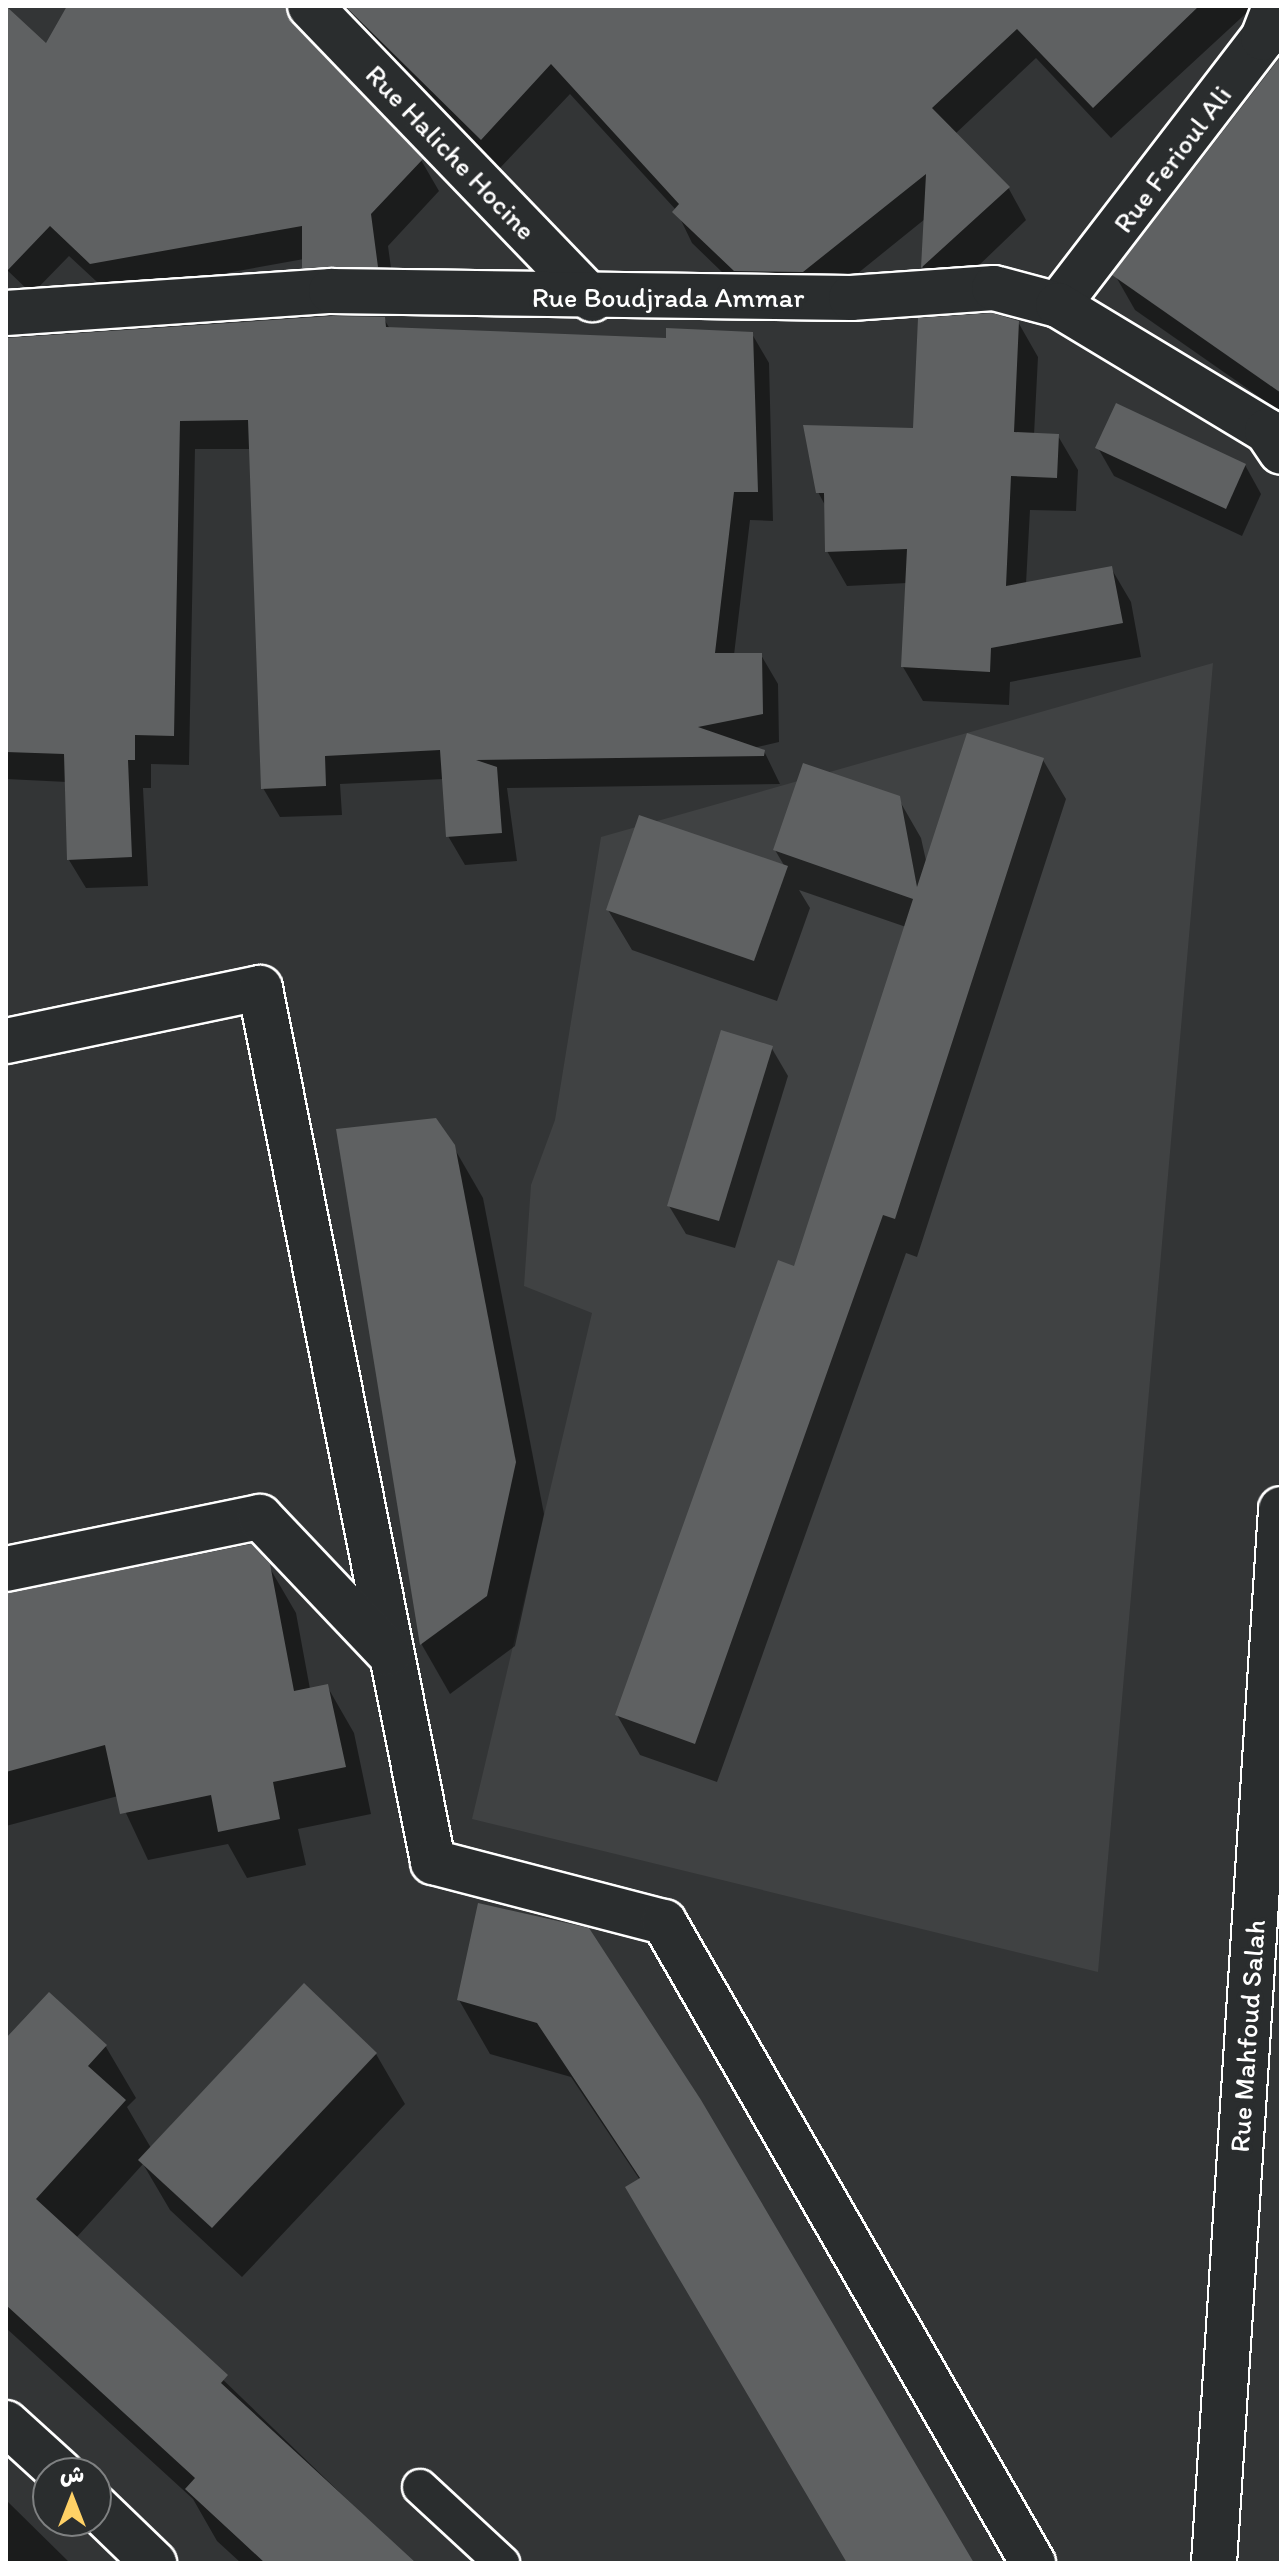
<!DOCTYPE html>
<html>
<head>
<meta charset="utf-8">
<style>
	body { margin:0 }
	#map { position:relative; width:1287px; height:2569px; overflow:hidden; background:#333536; font-family:Itim,"Playpen Sans Arabic",sans-serif }
	div>[style] { position:absolute }
	[style*='--x'] { left:calc(var(--x)*1px); top:calc(var(--y)*1px); width:calc(var(--w)*1px); rotate:calc(var(--a)*1deg) }
	.built>* { inset:0; background:#404243 }
	.shadow>* { inset:0; background:#0007 }
	.building>* { inset:0; background:#5f6162 }
	.roads { filter:drop-shadow(2px 0 #fff) drop-shadow(-2px 0 #fff) drop-shadow(0 2px #fff) drop-shadow(0 -2px #fff) }
	.lane>* { height:34px; margin:-17px; padding:0 17px; transform-origin:17px; border-radius:17px; background:#2a2d2e }
	.street>* { height:44px; margin:-22px; padding:0 22px; transform-origin:22px; border-radius:22px; background:#2a2d2e }
	span { translate:-50% -50%; white-space:nowrap; text-align:center; line-height:1.15; -webkit-text-stroke:8px #2a2d2e; paint-order:stroke }
	.street-label { font-size:28px; color:#fff }
	.frame { position:absolute; inset:0; border:8px solid #fff; pointer-events:none }
	.north { position:absolute; left:32px; top:2457px; width:80px; height:80px; box-sizing:border-box; background:#2a2d2e; border:2px solid #7f8182; border-radius:50%; rotate:0deg; font-size:22px; font-weight:700; line-height:32px; text-align:center; color:#fff }
	.north::after { content:''; display:block; margin:auto; width:28px; height:36px; background:#ffd166; clip-path:polygon(50% 0,100% 100%,50% 72%,0 100%) }
</style>
</head>
<body>
<div id="map">
	<div class="built">
		<div style="clip-path:polygon(1213px 663px,1098px 1972px,472px 1819px,592px 1313px,524px 1286px,531px 1185px,555px 1120px,601px 837px)"></div>
	</div>
	<div class="shadow">
		<div style="clip-path:polygon(6px 6px,46px 47px,69px 6px,1254px 6px,1111px 138px,1036px 58px,955px 134px,1009px 189px,1026px 220px,945px 298px,923px 268px,925px 219px,821px 303px,753px 302px,692px 243px,676px 210px,570px 94px,499px 169px,348px 19px,303px 30px,305px 39px,421px 160px,439px 191px,388px 246px,395px 297px,322px 298px,304px 259px,110px 294px,69px 256px,32px 294px,6px 269px)"></div>
		<div style="clip-path:polygon(1281px 59px,1281px 412px,1135px 310px,1115px 275px)"></div>
		<div style="clip-path:polygon(384px 319px,390px 329px,668px 340px,752px 334px,769px 363px,773px 521px,750px 520px,734px 655px,761px 655px,778px 684px,779px 742px,753px 748px,764px 751px,780px 784px,507px 788px,517px 861px,465px 865px,448px 836px,444px 779px,340px 784px,342px 815px,280px 817px,263px 788px,251px 449px,195px 449px,189px 765px,151px 764px,151px 788px,143px 788px,148px 886px,86px 888px,69px 860px,67px 782px,6px 779px,6px 343px)"></div>
		<div style="clip-path:polygon(1018px 322px,1038px 357px,1034px 435px,1058px 436px,1078px 470px,1076px 511px,1030px 510px,1026px 584px,1111px 568px,1131px 602px,1141px 657px,1010px 682px,1009px 705px,923px 701px,903px 667px,907px 583px,847px 586px,827px 551px,826px 507px,818px 492px,915px 430px)"></div>
		<div style="clip-path:polygon(1098px 448px,1245px 465px,1261px 494px,1242px 536px,1114px 476px)"></div>
		<div style="clip-path:polygon(1043px 760px,1066px 799px,917px 1257px,906px 1253px,717px 1782px,640px 1755px,617px 1715px,796px 1269px,906px 927px,799px 890px,810px 908px,777px 1001px,632px 950px,608px 910px,785px 867px,775px 850px,898px 798px,921px 838px,927px 865px)"></div>
		<div style="clip-path:polygon(771px 1047px,788px 1076px,735px 1248px,686px 1234px,669px 1206px)"></div>
		<div style="clip-path:polygon(338px 1131px,453px 1146px,483px 1198px,544px 1514px,515px 1646px,450px 1694px,422px 1645px)"></div>
		<div style="clip-path:polygon(268px 1565px,296px 1613px,310px 1689px,327px 1686px,354px 1733px,371px 1814px,298px 1829px,306px 1865px,247px 1878px,228px 1844px,148px 1860px,118px 1796px,6px 1826px,6px 1594px)"></div>
		<div style="clip-path:polygon(587px 1930px,972px 2563px,849px 2563px,640px 2180px,571px 2077px,490px 2054px,459px 2000px)"></div>
		<div style="clip-path:polygon(49px 1995px,106px 2047px,136px 2098px,127px 2107px,151px 2148px,376px 2054px,405px 2104px,242px 2277px,170px 2210px,143px 2164px,76px 2238px,413px 2563px,241px 2563px,217px 2541px,193px 2499px,6px 2328px,6px 2041px)"></div>
		<div style="clip-path:polygon(6px 2500px,70px 2563px,6px 2563px)"></div>
	</div>
	<div class="building">
		<div style="clip-path:polygon(6px 6px,46px 43px,67px 6px,286px 6px,292px 23px,423px 159px,371px 214px,378px 267px,302px 268px,302px 226px,90px 264px,50px 226px,6px 272px)"></div>
		<div style="clip-path:polygon(345px 6px,1199px 6px,1093px 108px,1017px 29px,932px 108px,1010px 187px,921px 268px,926px 174px,803px 272px,734px 271px,672px 212px,679px 204px,551px 64px,481px 140px)"></div>
		<div style="clip-path:polygon(1281px 56px,1281px 393px,1112px 275px)"></div>
		<div style="clip-path:polygon(992px 313px,1019px 321px,1014px 432px,1059px 434px,1057px 478px,1011px 476px,1006px 586px,1112px 566px,1123px 623px,991px 648px,990px 672px,901px 667px,907px 549px,825px 552px,824px 493px,816px 493px,803px 425px,913px 428px,918px 318px)"></div>
		<div style="clip-path:polygon(332px 316px,385px 317px,386px 327px,666px 338px,666px 328px,753px 332px,758px 492px,734px 492px,715px 653px,762px 653px,763px 714px,698px 727px,765px 750px,764px 756px,476px 760px,497px 767px,502px 833px,446px 837px,440px 750px,325px 756px,326px 786px,261px 789px,248px 420px,180px 421px,174px 736px,135px 735px,135px 760px,128px 760px,132px 857px,67px 860px,64px 754px,6px 752px,6px 338px)"></div>
		<div style="clip-path:polygon(1116px 403px,1246px 464px,1226px 509px,1095px 448px)"></div>
		<div style="clip-path:polygon(967px 733px,1044px 758px,895px 1219px,883px 1215px,695px 1744px,615px 1715px,778px 1260px,794px 1266px,913px 899px,773px 850px,803px 763px,900px 796px,917px 887px)"></div>
		<div style="clip-path:polygon(639px 815px,788px 866px,754px 961px,606px 910px)"></div>
		<div style="clip-path:polygon(721px 1030px,773px 1046px,719px 1221px,667px 1206px)"></div>
		<div style="clip-path:polygon(436px 1118px,455px 1145px,516px 1462px,487px 1596px,420px 1645px,336px 1129px)"></div>
		<div style="clip-path:polygon(251px 1544px,270px 1564px,294px 1691px,328px 1684px,346px 1767px,273px 1782px,280px 1819px,218px 1832px,211px 1795px,120px 1814px,105px 1745px,6px 1772px,6px 1593px)"></div>
		<div style="clip-path:polygon(478px 1903px,589px 1928px,701px 2100px,974px 2563px,847px 2563px,625px 2187px,640px 2178px,537px 2023px,457px 2000px)"></div>
		<div style="clip-path:polygon(304px 1983px,377px 2053px,212px 2228px,138px 2160px)"></div>
		<div style="clip-path:polygon(49px 1992px,107px 2045px,88px 2066px,126px 2100px,36px 2199px,228px 2375px,221px 2383px,416px 2563px,265px 2563px,185px 2489px,195px 2478px,6px 2305px,6px 2038px)"></div>
	</div>
	<div class="roads">
		<div class="lane">
			<div style="--x:420;--y:2487;--w:112;--a:42.8"></div>
		</div>
		<div class="street">
			<div style="--x:310;--y:6;--w:407;--a:46.1"></div>
			<div style="--x:1058;--y:305;--w:337;--a:-52.5"></div>
			<div style="--x:1263;--y:38;--w:34;--a:-69"></div>
			<div style="--x:6;--y:313;--w:326;--a:-3.9"></div>
			<div style="--x:331;--y:291;--w:520;--a:0.77"></div>
			<div style="--x:851;--y:298;--w:143;--a:-4"></div>
			<div style="--x:994;--y:288;--w:66;--a:14.9"></div>
			<div style="--x:1058;--y:305;--w:244;--a:31.1"></div>
			<div style="--x:1267;--y:431;--w:25;--a:56"></div>
			<div style="--x:6;--y:1041;--w:259;--a:-11.8"></div>
			<div style="--x:260;--y:988;--w:891;--a:78.8"></div>
			<div style="--x:433;--y:1862;--w:239;--a:14.6"></div>
			<div style="--x:664;--y:1922;--w:740;--a:60.07"></div>
			<div style="--x:6;--y:1569;--w:259;--a:-11.6"></div>
			<div style="--x:260;--y:1517;--w:187;--a:46.5"></div>
			<div style="--x:6;--y:2423;--w:74;--a:42.3"></div>
			<div style="--x:96;--y:2507;--w:81;--a:44"></div>
			<div style="--x:1214;--y:2563;--w:1056;--a:-86.36"></div>
		</div>
	</div>
	<div class="street-label">
		<span style="left:451px;top:152px;rotate:46deg">Rue Haliche Hocine</span>
		<span style="left:1172px;top:159px;rotate:-53deg">Rue Ferioul Ali</span>
		<span style="left:668px;top:297px">Rue Boudjrada Ammar</span>
		<span style="left:1247px;top:2036px;rotate:-86deg">Rue Mahfoud Salah</span>
	</div>
	<div class="frame"></div>
	<div class="north">ش</div>
</div>
</body>
</html>
